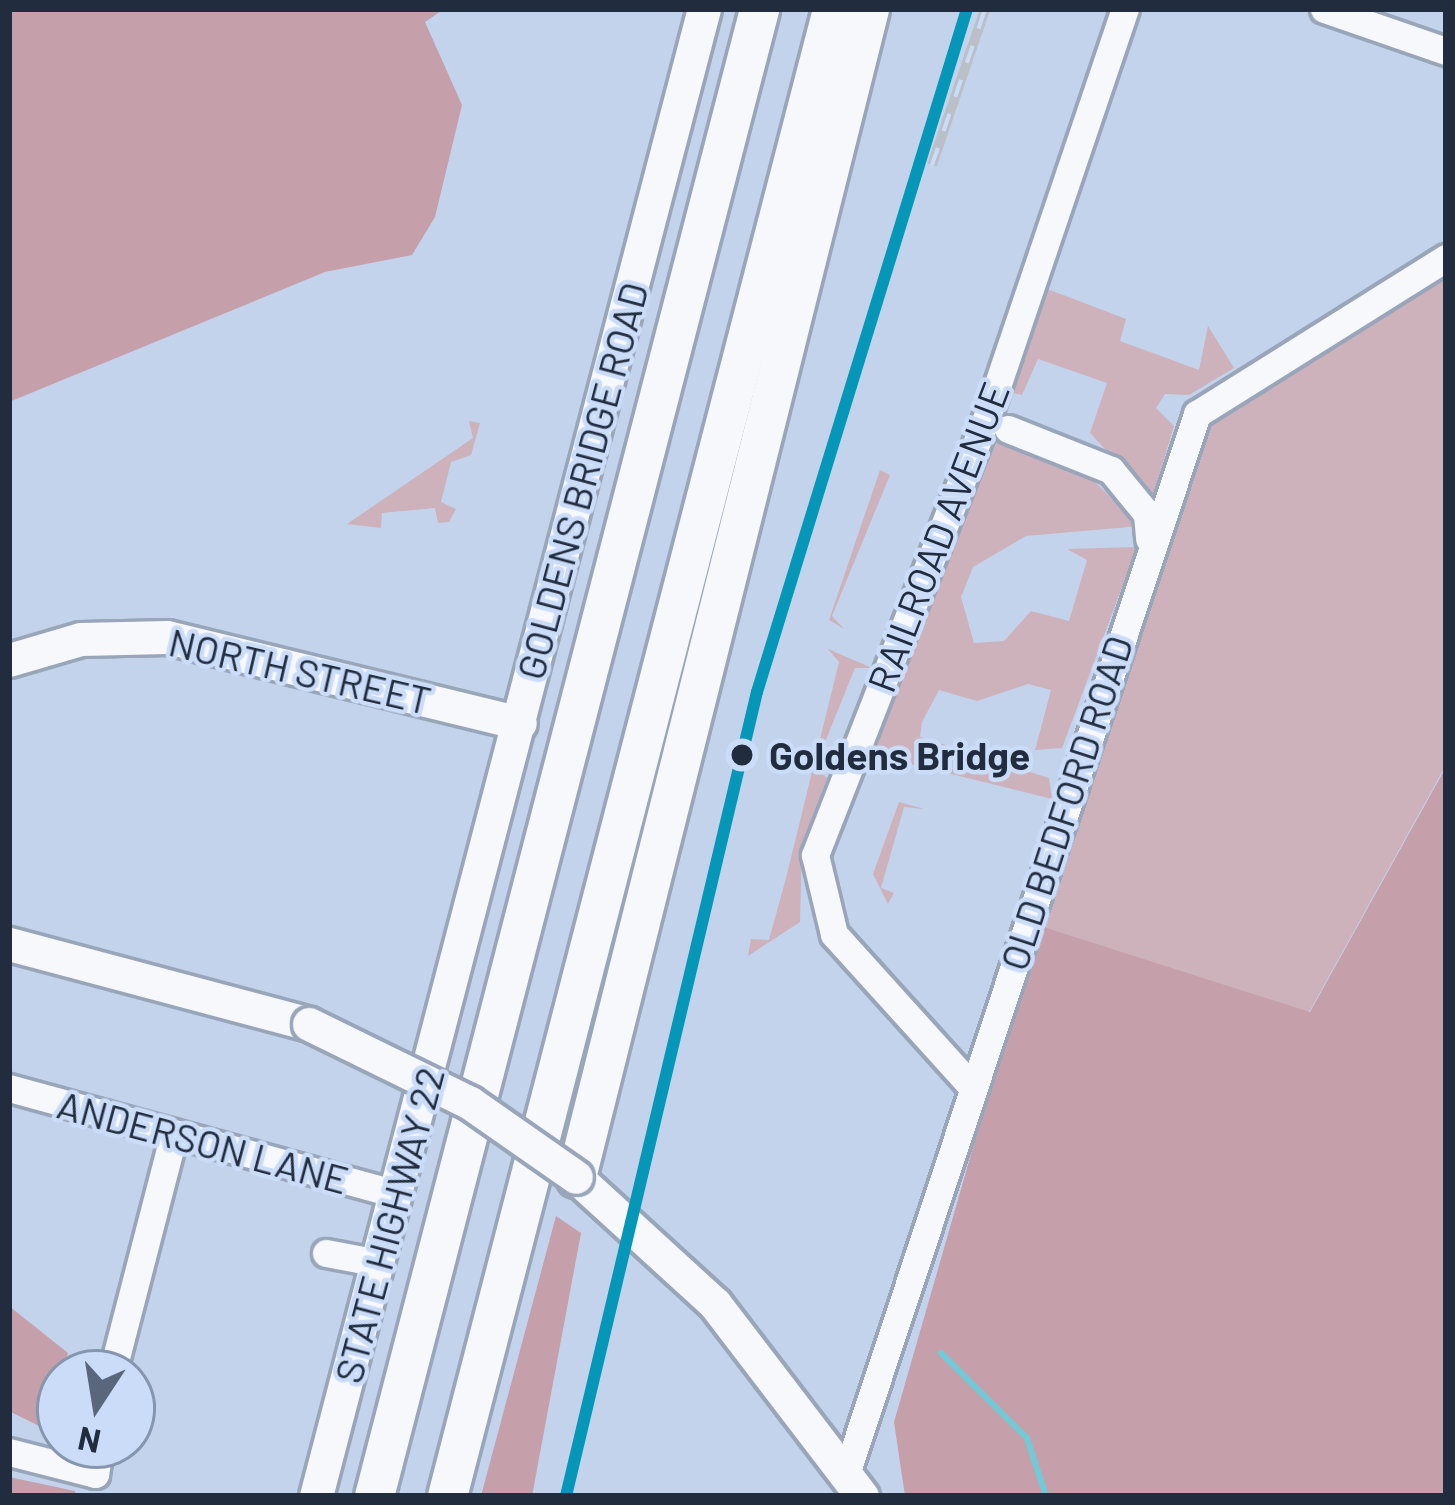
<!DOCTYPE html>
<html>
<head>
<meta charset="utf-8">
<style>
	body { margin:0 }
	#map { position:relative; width:1455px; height:1505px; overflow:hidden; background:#c3d3ec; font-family:Barlow,sans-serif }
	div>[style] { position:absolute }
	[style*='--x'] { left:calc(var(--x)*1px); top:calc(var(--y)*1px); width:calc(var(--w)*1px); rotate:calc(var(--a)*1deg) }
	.green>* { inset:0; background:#cdb2bc }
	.forest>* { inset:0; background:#c59faa }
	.stream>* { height:6px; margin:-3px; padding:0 3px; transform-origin:3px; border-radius:3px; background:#73cad6 }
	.roads { filter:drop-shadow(3px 0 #99a5b9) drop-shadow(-3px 0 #99a5b9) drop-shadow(0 3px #99a5b9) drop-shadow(0 -3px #99a5b9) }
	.minor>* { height:27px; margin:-13.5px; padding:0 13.5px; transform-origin:13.5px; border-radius:13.5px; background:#f6f8fc }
	.major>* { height:33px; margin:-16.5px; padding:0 16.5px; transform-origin:16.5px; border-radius:16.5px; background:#f6f8fc }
	.highway>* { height:39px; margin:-19.5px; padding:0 19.5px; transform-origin:19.5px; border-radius:19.5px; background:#f6f8fc }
	.rail>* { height:10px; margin-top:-5px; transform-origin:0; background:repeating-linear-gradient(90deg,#cadcf8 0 18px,#bbbfc7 0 36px); box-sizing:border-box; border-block:3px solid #bbbfc7 }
	.bridges { filter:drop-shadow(3px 0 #99a5b9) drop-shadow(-3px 0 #99a5b9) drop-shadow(0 3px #99a5b9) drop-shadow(0 -3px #99a5b9) }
	.major-bridge>* { height:33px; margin:-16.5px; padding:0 16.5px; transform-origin:16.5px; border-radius:16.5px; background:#f6f8fc }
	.rail-1>* { height:12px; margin:-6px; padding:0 6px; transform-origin:6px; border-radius:6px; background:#0596b8 }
	.dots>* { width:33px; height:33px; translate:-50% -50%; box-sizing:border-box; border:6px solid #cadcf8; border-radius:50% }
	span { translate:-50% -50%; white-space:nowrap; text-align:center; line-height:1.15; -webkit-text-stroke:9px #cadcf8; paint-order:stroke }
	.street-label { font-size:39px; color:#212c3e }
	.stop-label { font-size:39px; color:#212c3e; font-weight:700 }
	.left { translate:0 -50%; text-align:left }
	.frame { position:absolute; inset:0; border:12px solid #212c3e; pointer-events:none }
	.north { position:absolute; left:36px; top:1349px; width:120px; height:120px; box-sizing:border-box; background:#cadcf8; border:3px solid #8696ae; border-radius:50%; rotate:192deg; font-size:33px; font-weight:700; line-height:48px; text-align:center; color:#212c3e }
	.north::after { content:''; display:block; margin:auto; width:42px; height:54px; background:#5a667b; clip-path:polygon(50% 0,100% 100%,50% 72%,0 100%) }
</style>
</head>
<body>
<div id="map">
	<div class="green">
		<div style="clip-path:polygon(1446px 276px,1446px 765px,1308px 1014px,1041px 930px,1197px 447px,1223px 409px)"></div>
		<div style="clip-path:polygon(1045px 288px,1126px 319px,1120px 341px,1199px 370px,1208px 326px,1234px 368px,1189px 395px,1165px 394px,1156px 408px,1174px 426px,1152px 499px,1090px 433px,1107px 383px,1038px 359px,1022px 395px,1009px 392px)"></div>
		<div style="clip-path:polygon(469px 421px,480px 423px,471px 455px,451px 462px,441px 502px,456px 509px,449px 522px,438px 523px,435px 508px,382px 513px,381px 528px,347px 524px,473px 438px)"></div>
		<div style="clip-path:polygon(993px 440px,1092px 479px,1140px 526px,1026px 536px,973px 567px,961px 597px,974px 643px,1004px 641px,1031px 611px,1069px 621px,1087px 560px,1067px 549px,1137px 547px,1062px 748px,1035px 750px,1051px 690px,1028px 684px,977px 701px,939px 690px,922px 722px,920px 737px,1049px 778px,1052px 799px,870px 754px)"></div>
		<div style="clip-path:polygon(880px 470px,890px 475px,832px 616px,844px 629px,829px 620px)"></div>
		<div style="clip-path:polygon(828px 649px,872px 668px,855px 668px,815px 767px,827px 778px,802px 844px,800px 922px,748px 956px,751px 939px,769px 940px,786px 878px,839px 662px)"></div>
		<div style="clip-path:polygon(899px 802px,924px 809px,904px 807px,881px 888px,894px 893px,888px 904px,873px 874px)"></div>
	</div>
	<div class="forest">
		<div style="clip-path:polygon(9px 9px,444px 9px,425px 22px,462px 105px,435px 217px,412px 255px,325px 272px,9px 402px)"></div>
		<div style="clip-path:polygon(1446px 767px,1446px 1496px,905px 1496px,894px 1422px,1037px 925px,1310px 1012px)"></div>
		<div style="clip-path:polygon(556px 1216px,581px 1233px,532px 1496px,481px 1496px)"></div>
		<div style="clip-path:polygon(9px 1306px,68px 1353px,47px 1430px,9px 1411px)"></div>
		<div style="clip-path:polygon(9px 1477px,75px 1491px,76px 1496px,9px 1496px)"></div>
	</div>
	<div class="stream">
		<div style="--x:941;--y:1353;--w:121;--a:44.7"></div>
		<div style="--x:1027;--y:1438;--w:61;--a:71.9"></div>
	</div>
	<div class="roads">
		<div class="minor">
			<div style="--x:1324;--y:9;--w:129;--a:19"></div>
			<div style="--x:1008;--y:429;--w:111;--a:21.7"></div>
			<div style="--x:1111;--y:470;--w:57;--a:50.7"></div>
			<div style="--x:1147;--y:514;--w:25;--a:85"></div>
			<div style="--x:9;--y:1088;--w:402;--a:15.3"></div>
			<div style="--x:973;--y:1088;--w:207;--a:-132.1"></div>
			<div style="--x:834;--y:934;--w:81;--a:-103.5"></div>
			<div style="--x:815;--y:855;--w:465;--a:-68.6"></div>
			<div style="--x:985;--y:422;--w:436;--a:-71.3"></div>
			<div style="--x:326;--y:1253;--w:54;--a:10.7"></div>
			<div style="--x:112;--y:1373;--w:247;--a:-75.5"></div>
			<div style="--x:9;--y:1452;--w:89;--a:14.3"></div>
			<div style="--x:95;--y:1474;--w:29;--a:-80"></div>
			<div style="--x:846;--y:1474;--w:1117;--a:-71.68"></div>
			<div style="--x:1197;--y:414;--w:294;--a:-32.1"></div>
		</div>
		<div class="major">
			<div style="--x:9;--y:660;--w:75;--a:-16.3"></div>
			<div style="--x:81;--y:639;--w:86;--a:-1.3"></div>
			<div style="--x:167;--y:637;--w:363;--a:13.7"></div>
			<div style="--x:9;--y:944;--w:310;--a:14.9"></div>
			<div style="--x:576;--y:1177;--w:188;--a:42.4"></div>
			<div style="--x:715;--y:1304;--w:242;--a:52.6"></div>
			<div style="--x:316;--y:1496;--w:1537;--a:-75.38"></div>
		</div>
		<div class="highway">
			<div style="--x:576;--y:1177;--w:1204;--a:-75.92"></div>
			<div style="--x:374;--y:1496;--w:1536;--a:-75.48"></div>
			<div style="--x:447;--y:1496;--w:1536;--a:-75.48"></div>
		</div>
	</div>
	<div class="rail">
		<div style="--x:932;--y:165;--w:165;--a:-71.2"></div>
	</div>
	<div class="bridges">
		<div class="major-bridge">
			<div style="--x:309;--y:1024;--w:179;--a:26.1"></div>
			<div style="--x:470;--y:1103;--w:129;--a:34.9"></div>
		</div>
	</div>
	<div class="rail-1">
		<div style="--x:566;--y:1496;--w:826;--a:-76.64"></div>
		<div style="--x:757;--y:692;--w:715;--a:-72.91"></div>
	</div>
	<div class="dots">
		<div style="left:742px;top:755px;background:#212c3e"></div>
	</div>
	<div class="street-label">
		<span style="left:582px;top:481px;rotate:-75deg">GOLDENS BRIDGE ROAD</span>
		<span style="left:938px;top:537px;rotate:-69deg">RAILROAD AVENUE</span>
		<span style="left:300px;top:671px;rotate:13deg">NORTH STREET</span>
		<span style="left:1066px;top:803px;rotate:-72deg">OLD BEDFORD ROAD</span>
		<span style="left:203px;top:1142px;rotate:15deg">ANDERSON LANE</span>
		<span style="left:389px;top:1225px;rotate:-75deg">STATE HIGHWAY 22</span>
	</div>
	<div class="stop-label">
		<span class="left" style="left:769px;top:755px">Goldens Bridge</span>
	</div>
	<div class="frame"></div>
	<div class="north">N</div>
</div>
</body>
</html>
